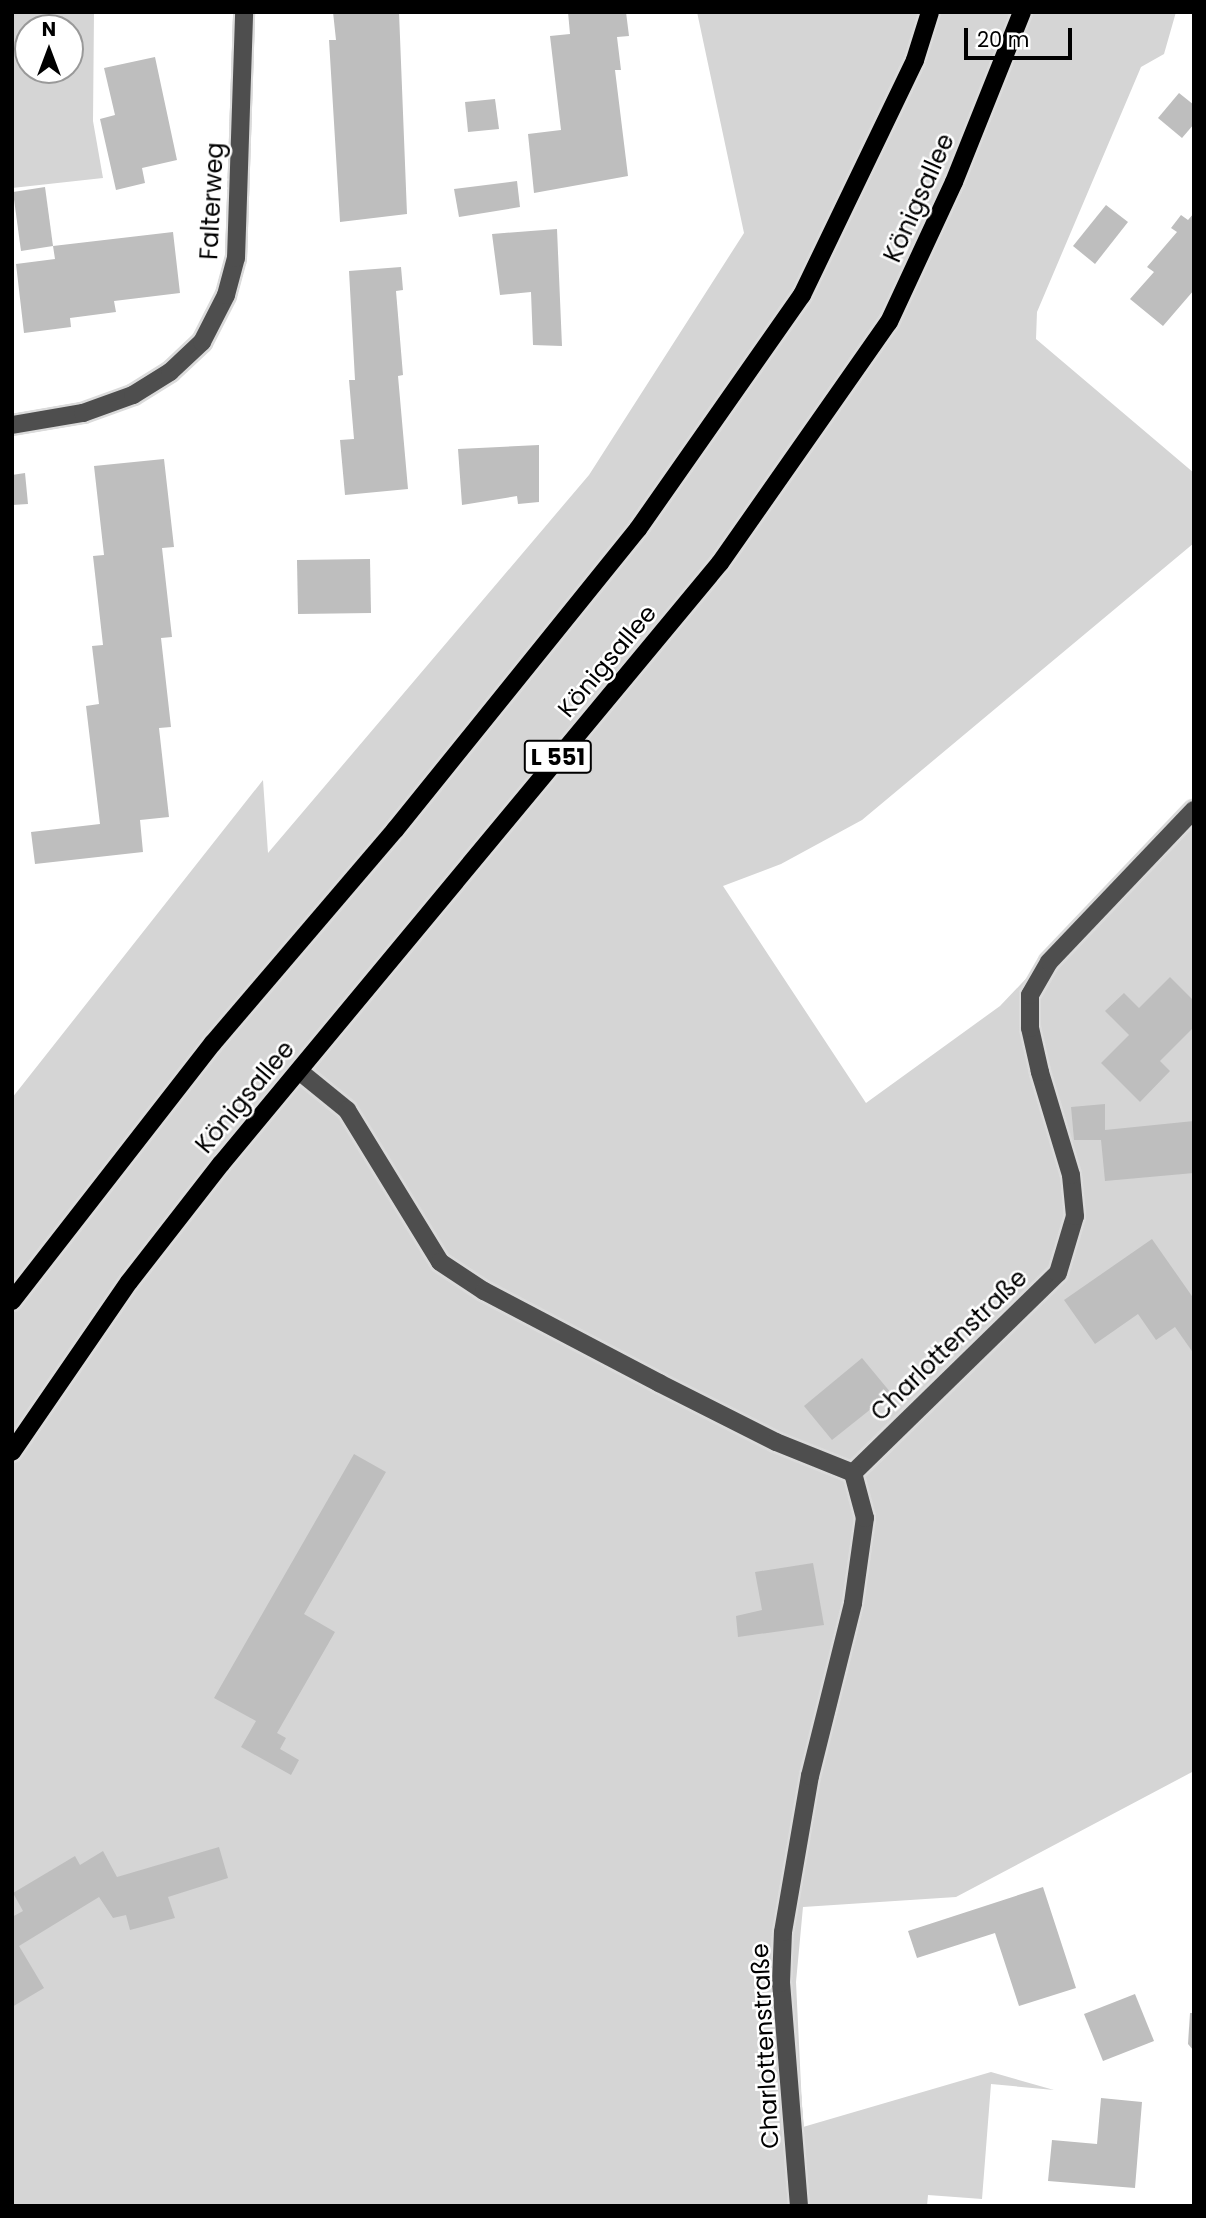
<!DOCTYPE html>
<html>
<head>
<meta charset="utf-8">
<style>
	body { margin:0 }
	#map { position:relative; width:1206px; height:2218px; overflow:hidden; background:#fff; font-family:Poppins,sans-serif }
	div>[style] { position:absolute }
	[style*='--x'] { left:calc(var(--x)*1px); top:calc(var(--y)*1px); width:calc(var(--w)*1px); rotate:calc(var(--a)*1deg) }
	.green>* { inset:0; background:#d5d5d5 }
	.building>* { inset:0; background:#bebebe }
	.roads { filter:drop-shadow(2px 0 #dbdbdb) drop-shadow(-2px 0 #dbdbdb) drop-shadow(0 2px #dbdbdb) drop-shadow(0 -2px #dbdbdb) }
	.minor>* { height:18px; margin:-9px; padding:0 9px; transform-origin:9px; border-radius:9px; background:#4e4e4e }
	.major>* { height:18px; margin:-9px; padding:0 9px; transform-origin:9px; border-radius:9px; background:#000 }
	span { translate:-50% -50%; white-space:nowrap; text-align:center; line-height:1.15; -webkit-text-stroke:5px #fff; paint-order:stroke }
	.shield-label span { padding:2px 5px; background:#fff; border:2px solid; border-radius:5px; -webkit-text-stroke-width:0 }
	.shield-label { font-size:23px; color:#000; font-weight:700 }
	.street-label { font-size:24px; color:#000 }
	.frame { position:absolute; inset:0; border:14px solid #000; pointer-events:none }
	.north { position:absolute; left:14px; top:14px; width:70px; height:70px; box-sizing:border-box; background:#fff; border:2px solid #999; border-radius:50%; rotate:0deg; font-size:19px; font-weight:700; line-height:28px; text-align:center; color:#000 }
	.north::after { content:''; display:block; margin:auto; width:24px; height:32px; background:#000; clip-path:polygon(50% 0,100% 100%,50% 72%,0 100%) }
	.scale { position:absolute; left:964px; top:28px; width:108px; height:32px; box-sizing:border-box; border:4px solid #000; border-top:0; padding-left:9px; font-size:21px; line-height:24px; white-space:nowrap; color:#000; -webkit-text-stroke:5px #fff; paint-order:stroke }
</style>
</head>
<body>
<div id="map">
	<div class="green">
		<div style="clip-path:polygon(evenodd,12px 12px,94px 12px,93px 121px,103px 178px,12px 188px,12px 12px,28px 28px,70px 28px,70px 70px,28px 70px,28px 28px)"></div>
		<div style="clip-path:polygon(697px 12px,1176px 12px,1164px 54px,1141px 67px,1037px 312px,1036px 339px,1194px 473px,1194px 543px,862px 820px,781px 864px,723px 886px,866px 1103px,1000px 1006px,1194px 802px,1194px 1771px,956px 1897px,803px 1907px,796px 1982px,803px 2127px,991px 2072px,1054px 2090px,991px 2084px,982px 2199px,928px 2195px,927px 2206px,12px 2206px,12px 1098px,263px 780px,268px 853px,589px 475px,744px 233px)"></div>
	</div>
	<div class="building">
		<div style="clip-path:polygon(333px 12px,399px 12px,407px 214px,340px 222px,329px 40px,336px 40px)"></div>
		<div style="clip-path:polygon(568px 12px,626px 12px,629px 36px,617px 37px,621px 70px,615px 70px,628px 176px,534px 193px,528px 134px,561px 130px,550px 36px,570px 34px)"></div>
		<div style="clip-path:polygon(155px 57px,177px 160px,142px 168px,145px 183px,116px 190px,100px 119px,115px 115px,104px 68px)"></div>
		<div style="clip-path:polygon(1179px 93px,1194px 105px,1194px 124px,1182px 138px,1158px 118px)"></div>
		<div style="clip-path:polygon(495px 99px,499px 129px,468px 132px,465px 102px)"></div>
		<div style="clip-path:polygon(517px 181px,520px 207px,459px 217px,454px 189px)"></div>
		<div style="clip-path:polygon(45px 187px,53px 246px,21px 251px,13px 192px)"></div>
		<div style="clip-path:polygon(1106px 205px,1128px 222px,1095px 264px,1073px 246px)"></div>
		<div style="clip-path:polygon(1194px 213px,1194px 290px,1163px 326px,1130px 299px,1154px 272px,1147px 267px,1177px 232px,1171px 228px,1181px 215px,1188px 220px)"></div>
		<div style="clip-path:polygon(557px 229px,562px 346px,533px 345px,531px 292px,500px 295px,492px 234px)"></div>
		<div style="clip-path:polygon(173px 232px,180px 293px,114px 301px,116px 312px,70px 318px,71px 327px,24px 333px,16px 264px,55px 259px,53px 246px)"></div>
		<div style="clip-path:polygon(401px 267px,403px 290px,396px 291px,403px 375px,398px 376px,408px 489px,345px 495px,340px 440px,354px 439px,349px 380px,355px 380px,349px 271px)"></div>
		<div style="clip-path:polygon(539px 445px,539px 502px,518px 504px,517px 496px,462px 505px,458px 449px)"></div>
		<div style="clip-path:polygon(164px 459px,174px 547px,162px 548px,172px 637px,161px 638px,171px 727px,159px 728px,169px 817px,140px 820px,143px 852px,35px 864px,31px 832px,100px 824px,86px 706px,99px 704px,92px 646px,103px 645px,93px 556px,104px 555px,94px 466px)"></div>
		<div style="clip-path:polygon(25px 473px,28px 504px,12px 505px,12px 475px)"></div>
		<div style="clip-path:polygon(370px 559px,371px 613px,298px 614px,297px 560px)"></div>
		<div style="clip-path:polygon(1170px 977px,1194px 1001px,1194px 1027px,1160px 1061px,1170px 1071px,1140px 1102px,1101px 1063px,1129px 1035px,1105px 1011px,1124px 993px,1139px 1008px)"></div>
		<div style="clip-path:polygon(1105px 1104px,1105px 1130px,1194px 1121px,1194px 1173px,1105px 1181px,1101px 1140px,1074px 1140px,1071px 1107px)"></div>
		<div style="clip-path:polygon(1152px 1239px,1194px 1299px,1194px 1354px,1175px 1327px,1156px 1340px,1138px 1314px,1095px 1344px,1064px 1300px)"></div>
		<div style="clip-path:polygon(862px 1358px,891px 1393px,832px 1440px,804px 1406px)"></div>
		<div style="clip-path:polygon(354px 1454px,386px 1472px,304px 1614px,335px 1632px,277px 1733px,286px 1738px,280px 1749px,299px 1760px,291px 1775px,241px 1747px,256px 1721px,214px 1698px)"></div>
		<div style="clip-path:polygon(813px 1563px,824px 1625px,738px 1637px,736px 1616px,762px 1610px,755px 1572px)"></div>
		<div style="clip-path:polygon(219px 1847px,228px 1878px,168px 1897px,175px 1918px,130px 1930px,126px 1915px,113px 1918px,99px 1897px,19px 1946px,44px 1988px,12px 2007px,12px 1917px,23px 1911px,13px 1893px,75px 1856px,80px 1865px,103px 1851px,117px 1877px)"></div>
		<div style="clip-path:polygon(1043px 1887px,1076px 1988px,1019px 2006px,995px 1933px,917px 1958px,908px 1931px)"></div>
		<div style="clip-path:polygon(1135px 1994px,1154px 2041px,1103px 2061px,1084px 2014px)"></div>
		<div style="clip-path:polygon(1190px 2013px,1194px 2013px,1194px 2051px,1188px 2044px)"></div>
		<div style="clip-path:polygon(1101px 2098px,1142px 2102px,1135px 2188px,1048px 2181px,1052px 2140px,1097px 2144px)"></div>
	</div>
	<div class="roads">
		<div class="minor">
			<div style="--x:12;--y:425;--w:72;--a:-9.6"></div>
			<div style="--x:83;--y:413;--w:53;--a:-19.8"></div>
			<div style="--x:133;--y:395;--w:44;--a:-31.9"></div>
			<div style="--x:170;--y:372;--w:44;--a:-43.2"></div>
			<div style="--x:202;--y:342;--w:53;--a:-62.9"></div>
			<div style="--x:226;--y:295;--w:38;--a:-75"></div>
			<div style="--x:236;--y:258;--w:246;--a:-88.1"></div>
			<div style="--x:299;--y:1071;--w:62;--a:39.1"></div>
			<div style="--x:347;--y:1110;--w:178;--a:58.5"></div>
			<div style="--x:440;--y:1262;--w:53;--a:33.4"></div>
			<div style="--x:484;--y:1291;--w:198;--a:27.7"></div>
			<div style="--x:659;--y:1383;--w:131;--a:26.8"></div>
			<div style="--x:776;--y:1442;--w:83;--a:21.9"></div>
			<div style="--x:853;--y:1473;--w:286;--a:-44.3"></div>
			<div style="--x:1058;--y:1273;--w:59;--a:-73.4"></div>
			<div style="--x:1075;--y:1216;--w:41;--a:-95.6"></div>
			<div style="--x:1071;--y:1175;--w:108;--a:-106.8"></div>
			<div style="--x:1040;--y:1072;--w:45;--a:-102.8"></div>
			<div style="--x:1030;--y:1028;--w:33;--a:-90"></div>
			<div style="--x:1030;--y:995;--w:38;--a:-60"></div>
			<div style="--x:1049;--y:962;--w:210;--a:-46.4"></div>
			<div style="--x:799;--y:2206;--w:224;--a:-94.6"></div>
			<div style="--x:781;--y:1983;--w:51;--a:-87.8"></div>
			<div style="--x:783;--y:1932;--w:158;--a:-80.2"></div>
			<div style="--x:810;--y:1776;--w:178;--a:-76"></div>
			<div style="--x:853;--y:1603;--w:86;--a:-82"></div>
			<div style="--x:865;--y:1518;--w:47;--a:-104.9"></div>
		</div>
		<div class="major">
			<div style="--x:12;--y:1301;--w:327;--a:-52.1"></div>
			<div style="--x:213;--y:1043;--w:280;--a:-49.5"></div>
			<div style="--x:395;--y:830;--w:387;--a:-51.1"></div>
			<div style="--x:638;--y:529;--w:286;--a:-55"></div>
			<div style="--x:802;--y:295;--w:261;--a:-64.3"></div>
			<div style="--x:915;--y:60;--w:50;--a:-72.6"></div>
			<div style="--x:12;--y:1452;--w:206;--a:-55.5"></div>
			<div style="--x:129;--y:1282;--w:150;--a:-52.1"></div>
			<div style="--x:221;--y:1164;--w:781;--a:-50.3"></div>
			<div style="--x:720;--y:563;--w:294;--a:-55"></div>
			<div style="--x:889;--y:322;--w:154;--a:-65.1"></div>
			<div style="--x:954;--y:182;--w:183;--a:-68.2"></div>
		</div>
	</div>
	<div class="shield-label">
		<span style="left:558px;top:757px">L 551</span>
	</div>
	<div class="street-label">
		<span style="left:919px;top:198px;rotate:-66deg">Königsallee</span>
		<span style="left:212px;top:201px;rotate:-87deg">Falterweg</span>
		<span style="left:607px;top:661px;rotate:-50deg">Königsallee</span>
		<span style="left:245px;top:1097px;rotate:-50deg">Königsallee</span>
		<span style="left:949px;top:1345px;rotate:-44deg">Charlottenstraße</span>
		<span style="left:765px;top:2046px;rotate:-93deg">Charlottenstraße</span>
	</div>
	<div class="frame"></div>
	<div class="north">N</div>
	<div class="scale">20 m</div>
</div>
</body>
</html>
